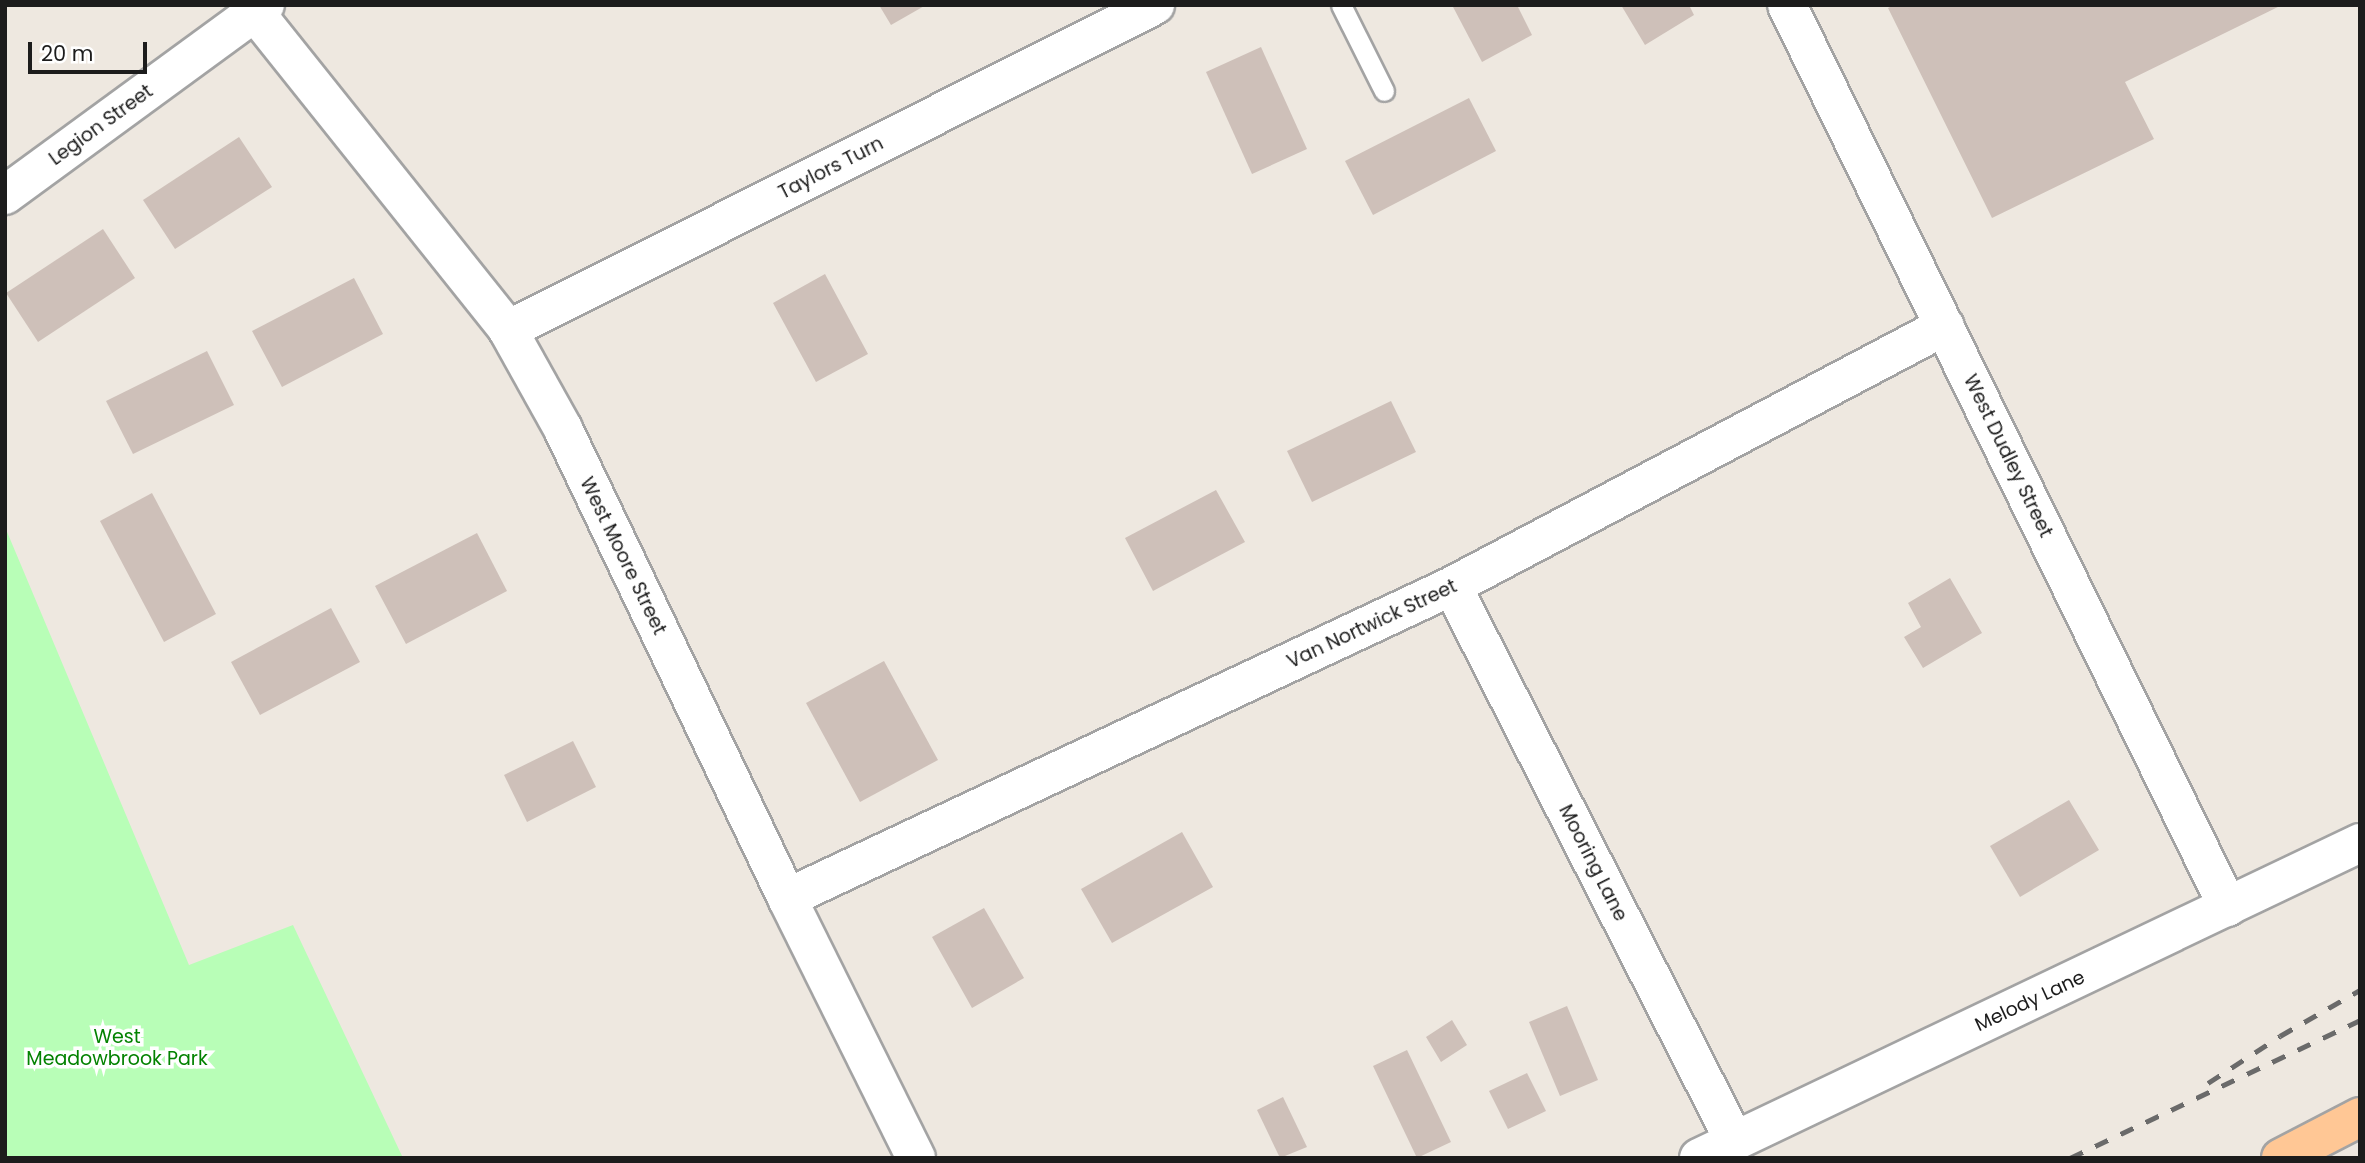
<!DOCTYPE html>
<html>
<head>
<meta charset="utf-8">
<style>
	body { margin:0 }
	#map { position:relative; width:2365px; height:1163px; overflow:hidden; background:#eee8e0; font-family:Poppins,sans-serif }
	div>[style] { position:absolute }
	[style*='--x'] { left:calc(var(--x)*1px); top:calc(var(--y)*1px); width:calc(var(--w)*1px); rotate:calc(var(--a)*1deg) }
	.park>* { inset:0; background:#b8feb7 }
	.building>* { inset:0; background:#cec0b9 }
	.roads { filter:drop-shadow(2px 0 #a3a3a3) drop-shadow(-2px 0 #a3a3a3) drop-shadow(0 2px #a3a3a3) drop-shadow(0 -2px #a3a3a3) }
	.lane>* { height:19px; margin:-9.5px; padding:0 9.5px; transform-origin:9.5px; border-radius:9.5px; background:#fff }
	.street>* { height:38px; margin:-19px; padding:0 19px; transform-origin:19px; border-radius:19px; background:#fff }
	.primary>* { height:38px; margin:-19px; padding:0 19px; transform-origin:19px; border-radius:19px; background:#ffc795 }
	.rail>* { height:5px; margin-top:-2.5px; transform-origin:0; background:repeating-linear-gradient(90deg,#6a6a6a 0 14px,transparent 0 28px) }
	span { translate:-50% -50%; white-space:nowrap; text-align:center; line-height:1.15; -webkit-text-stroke:7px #fff; paint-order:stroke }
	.street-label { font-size:19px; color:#1c1c1c }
	.park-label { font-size:19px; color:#038201 }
	.frame { position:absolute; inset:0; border:7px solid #1c1c1c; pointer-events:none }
	.scale { position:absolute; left:28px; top:42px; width:119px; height:32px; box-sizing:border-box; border:4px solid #1c1c1c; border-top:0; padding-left:9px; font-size:21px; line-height:24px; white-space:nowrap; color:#1c1c1c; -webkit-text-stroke:5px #fff; paint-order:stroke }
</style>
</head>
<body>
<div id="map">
	<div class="park">
		<div style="clip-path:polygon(5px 527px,189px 965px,293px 925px,403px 1158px,5px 1158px)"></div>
	</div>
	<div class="building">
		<div style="clip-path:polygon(879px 5px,926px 5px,891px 25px)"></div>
		<div style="clip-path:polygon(1452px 5px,1517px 5px,1532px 35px,1482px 62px)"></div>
		<div style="clip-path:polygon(1621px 5px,1689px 5px,1694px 15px,1645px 45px)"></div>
		<div style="clip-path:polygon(1894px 5px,2282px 5px,2125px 82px,2154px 139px,1992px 218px,1888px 8px)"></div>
		<div style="clip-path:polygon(1261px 47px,1307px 149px,1252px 174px,1206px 72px)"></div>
		<div style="clip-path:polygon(1469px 98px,1496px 151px,1373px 215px,1345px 161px)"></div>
		<div style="clip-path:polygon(239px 137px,272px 187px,175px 249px,143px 200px)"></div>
		<div style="clip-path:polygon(103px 229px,135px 278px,38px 342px,6px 293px)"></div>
		<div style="clip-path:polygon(825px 274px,868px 354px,816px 382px,773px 303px)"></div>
		<div style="clip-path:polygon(354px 278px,383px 334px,282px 387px,252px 331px)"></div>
		<div style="clip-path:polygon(207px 351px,234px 405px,133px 454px,106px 401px)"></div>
		<div style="clip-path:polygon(1391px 401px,1416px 452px,1312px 502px,1287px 451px)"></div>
		<div style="clip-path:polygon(1216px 490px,1245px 542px,1153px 591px,1125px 538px)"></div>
		<div style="clip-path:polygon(152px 493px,216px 614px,164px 642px,100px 521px)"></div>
		<div style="clip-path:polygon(477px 533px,507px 591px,406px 644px,375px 586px)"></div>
		<div style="clip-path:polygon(1950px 578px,1982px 633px,1923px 668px,1904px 637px,1921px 627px,1908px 603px)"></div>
		<div style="clip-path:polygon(331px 608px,360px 662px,260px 715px,231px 662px)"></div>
		<div style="clip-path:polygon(884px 661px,938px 760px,860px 802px,806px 703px)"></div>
		<div style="clip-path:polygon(573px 741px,596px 787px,527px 822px,504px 775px)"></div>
		<div style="clip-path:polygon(2069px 800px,2099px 850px,2020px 897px,1990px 846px)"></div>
		<div style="clip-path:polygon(1182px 832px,1213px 887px,1112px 943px,1081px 889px)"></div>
		<div style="clip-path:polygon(984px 908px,1024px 978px,972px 1008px,932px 937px)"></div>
		<div style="clip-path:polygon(1567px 1006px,1598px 1080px,1560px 1096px,1529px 1022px)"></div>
		<div style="clip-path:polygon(1452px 1020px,1467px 1045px,1441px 1062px,1426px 1037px)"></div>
		<div style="clip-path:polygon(1407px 1050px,1451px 1142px,1417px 1158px,1373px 1066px)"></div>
		<div style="clip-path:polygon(1527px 1073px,1546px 1111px,1508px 1129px,1489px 1091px)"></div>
		<div style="clip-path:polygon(1283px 1097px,1307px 1147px,1280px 1158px,1257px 1110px)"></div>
	</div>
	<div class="roads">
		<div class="lane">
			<div style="--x:1341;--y:5;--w:96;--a:63.4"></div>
		</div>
		<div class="street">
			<div style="--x:249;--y:5;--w:416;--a:51.4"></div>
			<div style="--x:508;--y:330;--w:113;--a:60.9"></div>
			<div style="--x:563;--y:429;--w:520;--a:64.47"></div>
			<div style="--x:787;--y:898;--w:290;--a:63.6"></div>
			<div style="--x:1787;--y:5;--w:1004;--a:63.95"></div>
			<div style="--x:5;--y:195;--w:322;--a:-36.2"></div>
			<div style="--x:508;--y:330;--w:724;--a:-26.67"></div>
			<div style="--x:1452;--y:586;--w:622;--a:63.02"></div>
			<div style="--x:787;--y:898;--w:735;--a:-25.13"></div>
			<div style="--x:1452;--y:586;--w:557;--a:-27.81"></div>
			<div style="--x:1699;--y:1158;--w:732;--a:-25.48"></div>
		</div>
		<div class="primary">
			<div style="--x:2281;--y:1158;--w:89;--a:-27.4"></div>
		</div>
	</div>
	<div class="rail">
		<div style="--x:2208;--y:1083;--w:86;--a:-33.1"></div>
		<div style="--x:2280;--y:1036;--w:92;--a:-29.9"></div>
		<div style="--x:2070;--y:1158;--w:321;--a:-25.4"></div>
	</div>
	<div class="street-label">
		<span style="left:101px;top:125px;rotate:-36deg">Legion Street</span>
		<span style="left:831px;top:168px;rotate:-27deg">Taylors Turn</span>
		<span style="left:2008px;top:456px;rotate:64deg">West Dudley Street</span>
		<span style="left:623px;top:556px;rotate:64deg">West Moore Street</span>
		<span style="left:1372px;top:624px;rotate:-25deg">Van Nortwick Street</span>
		<span style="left:1593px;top:863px;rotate:63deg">Mooring Lane</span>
		<span style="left:2030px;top:1001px;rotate:-25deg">Melody Lane</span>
	</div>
	<div class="park-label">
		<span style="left:117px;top:1048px">West<br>Meadowbrook Park</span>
	</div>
	<div class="frame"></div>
	<div class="scale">20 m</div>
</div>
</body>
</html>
